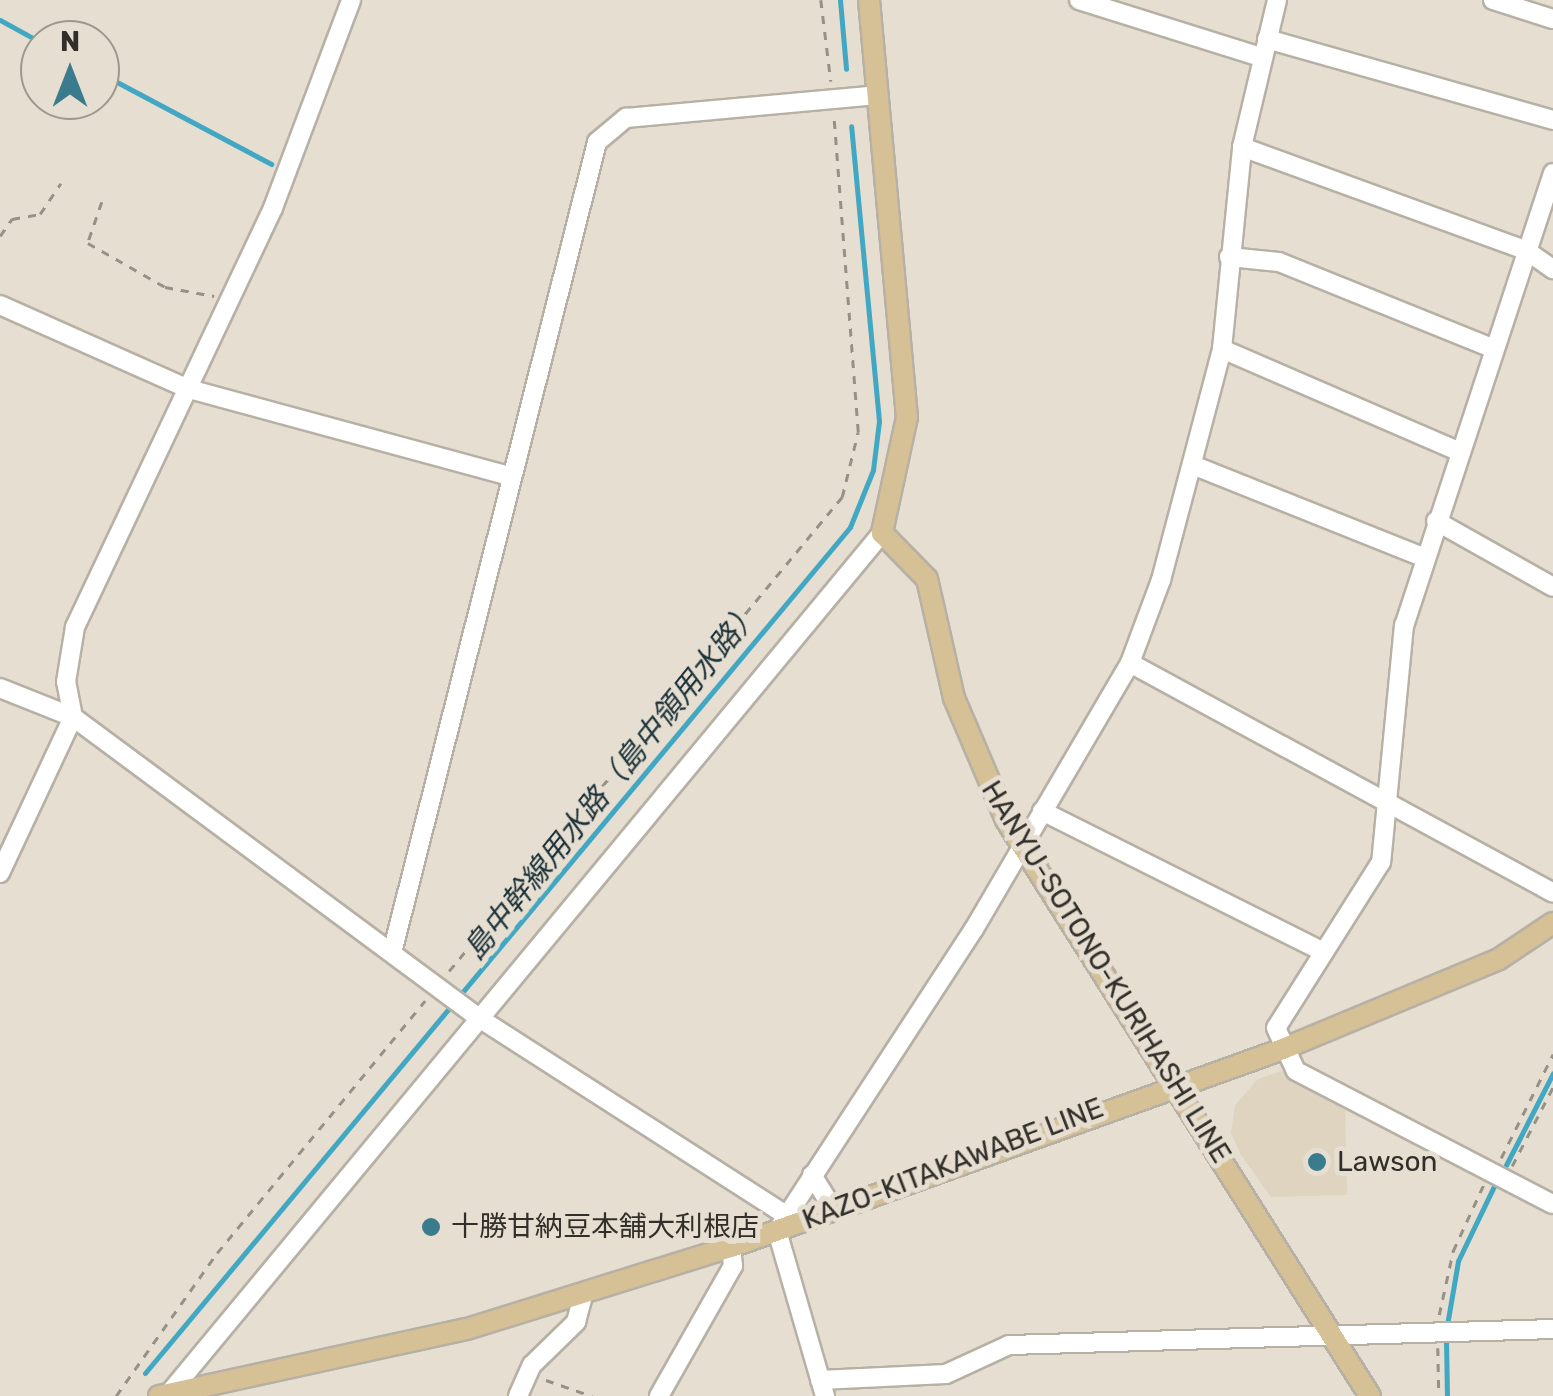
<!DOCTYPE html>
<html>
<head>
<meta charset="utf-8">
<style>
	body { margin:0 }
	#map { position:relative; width:1553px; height:1396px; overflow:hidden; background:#e5ded1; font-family:Rubik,"Noto Sans JP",sans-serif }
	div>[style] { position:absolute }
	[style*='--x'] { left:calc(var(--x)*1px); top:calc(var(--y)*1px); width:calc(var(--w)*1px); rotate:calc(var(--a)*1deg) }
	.built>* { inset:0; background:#ded4c0 }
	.stream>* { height:5px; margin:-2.5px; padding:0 2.5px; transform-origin:2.5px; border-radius:2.5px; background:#41a7c3 }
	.path>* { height:2.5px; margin-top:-1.25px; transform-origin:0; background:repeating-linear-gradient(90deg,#969187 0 8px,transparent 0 16px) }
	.roads { filter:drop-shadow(2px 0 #b7b0a4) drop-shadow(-2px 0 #b7b0a4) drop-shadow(0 2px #b7b0a4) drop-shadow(0 -2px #b7b0a4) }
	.minor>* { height:18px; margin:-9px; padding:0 9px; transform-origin:9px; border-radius:9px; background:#fff }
	.major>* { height:20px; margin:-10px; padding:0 10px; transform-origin:10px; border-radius:10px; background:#d6c096 }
	.dots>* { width:28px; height:28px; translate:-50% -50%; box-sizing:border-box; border:5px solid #e5ded1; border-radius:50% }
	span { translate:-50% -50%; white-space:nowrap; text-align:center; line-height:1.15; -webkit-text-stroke:10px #e5ded1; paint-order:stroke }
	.street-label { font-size:28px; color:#322f2a }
	.poi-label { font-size:28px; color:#322f2a }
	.left { translate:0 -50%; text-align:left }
	.water-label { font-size:30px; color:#1b3138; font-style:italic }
	.north { position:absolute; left:20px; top:20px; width:100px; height:100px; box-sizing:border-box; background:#e5ded1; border:2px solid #9d988e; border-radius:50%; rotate:0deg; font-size:28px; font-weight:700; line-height:40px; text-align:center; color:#322f2a }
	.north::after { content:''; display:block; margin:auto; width:35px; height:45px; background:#3a7b8d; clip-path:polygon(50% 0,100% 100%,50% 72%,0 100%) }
</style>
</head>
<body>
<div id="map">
	<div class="built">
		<div style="clip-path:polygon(1282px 1071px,1345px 1102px,1347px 1195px,1271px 1197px,1241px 1155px,1231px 1133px,1235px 1105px,1258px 1079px)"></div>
	</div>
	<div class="stream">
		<div style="--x:840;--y:0;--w:69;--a:85"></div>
		<div style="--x:0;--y:20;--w:46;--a:28.8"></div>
		<div style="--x:100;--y:73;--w:194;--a:28"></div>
		<div style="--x:1506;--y:1165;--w:103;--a:-62.9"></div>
		<div style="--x:1447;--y:1325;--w:65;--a:-80.2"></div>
		<div style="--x:1458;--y:1261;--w:85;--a:-64.3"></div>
		<div style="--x:1446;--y:1340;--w:56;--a:89"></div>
		<div style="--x:145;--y:1373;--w:1101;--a:-50.19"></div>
		<div style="--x:850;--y:527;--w:61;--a:-68"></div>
		<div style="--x:873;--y:470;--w:49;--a:-83"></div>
		<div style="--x:879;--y:421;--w:296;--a:-95.4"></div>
	</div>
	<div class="path">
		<div style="--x:821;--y:0;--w:82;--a:83"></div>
		<div style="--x:102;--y:202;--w:43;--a:108.9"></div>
		<div style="--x:88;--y:243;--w:89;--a:29.7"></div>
		<div style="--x:165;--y:287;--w:50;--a:10.4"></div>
		<div style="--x:0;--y:236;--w:21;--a:-55"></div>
		<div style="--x:12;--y:219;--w:28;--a:-10"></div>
		<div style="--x:40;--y:214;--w:37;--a:-56"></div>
		<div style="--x:449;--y:971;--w:616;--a:-50.34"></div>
		<div style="--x:842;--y:497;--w:67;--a:-76.2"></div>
		<div style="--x:858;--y:432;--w:314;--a:-94.4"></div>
		<div style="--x:1501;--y:1158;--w:116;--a:-63.4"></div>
		<div style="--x:1512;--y:1166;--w:89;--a:-62.6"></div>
		<div style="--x:1439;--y:1315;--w:66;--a:-77.7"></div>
		<div style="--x:1453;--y:1251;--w:72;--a:-65.2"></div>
		<div style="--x:1438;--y:1348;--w:48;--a:88.8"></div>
		<div style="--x:546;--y:1380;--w:49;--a:19.2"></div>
		<div style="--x:116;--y:1396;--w:175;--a:-54.8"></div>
		<div style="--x:217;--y:1253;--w:327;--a:-50.5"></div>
	</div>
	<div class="roads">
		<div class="minor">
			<div style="--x:1079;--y:0;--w:191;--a:17.4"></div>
			<div style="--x:1493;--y:0;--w:63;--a:17.6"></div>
			<div style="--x:1267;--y:39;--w:297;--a:15.8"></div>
			<div style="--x:1242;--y:147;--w:303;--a:20"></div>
			<div style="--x:1527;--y:251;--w:32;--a:35"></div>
			<div style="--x:1553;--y:173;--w:476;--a:108.2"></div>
			<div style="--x:1404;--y:625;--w:238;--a:95.5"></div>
			<div style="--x:1381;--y:862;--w:196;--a:122.3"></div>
			<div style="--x:1276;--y:1028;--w:47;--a:65.1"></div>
			<div style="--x:1296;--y:1071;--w:289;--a:27.4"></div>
			<div style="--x:1229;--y:257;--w:50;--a:5.7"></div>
			<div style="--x:1279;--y:262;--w:230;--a:22"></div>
			<div style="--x:0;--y:305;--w:207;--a:24"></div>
			<div style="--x:189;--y:389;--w:333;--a:15.2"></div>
			<div style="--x:1222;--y:349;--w:257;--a:23.4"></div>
			<div style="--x:1195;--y:466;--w:248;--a:21.8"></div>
			<div style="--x:1436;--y:521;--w:134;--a:29.4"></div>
			<div style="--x:1130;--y:663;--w:481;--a:28.5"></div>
			<div style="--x:0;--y:688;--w:79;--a:21.7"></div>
			<div style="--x:73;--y:717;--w:505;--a:36.55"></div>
			<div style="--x:479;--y:1018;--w:363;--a:32.7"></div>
			<div style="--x:1042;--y:811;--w:315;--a:26.6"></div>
			<div style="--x:0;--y:873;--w:172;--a:-64.9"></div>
			<div style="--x:73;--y:717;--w:36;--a:-101"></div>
			<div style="--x:66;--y:682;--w:56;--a:-80.7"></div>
			<div style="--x:75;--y:627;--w:463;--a:-64.7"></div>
			<div style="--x:273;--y:208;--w:222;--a:-69.4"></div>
			<div style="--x:393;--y:949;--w:832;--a:-75.81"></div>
			<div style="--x:597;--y:142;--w:38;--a:-40"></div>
			<div style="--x:626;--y:118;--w:252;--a:-5.2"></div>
			<div style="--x:812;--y:1175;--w:40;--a:58"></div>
			<div style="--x:820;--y:1380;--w:126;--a:-2.7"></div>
			<div style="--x:946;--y:1374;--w:69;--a:-24.7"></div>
			<div style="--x:1009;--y:1345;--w:544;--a:-1.68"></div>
			<div style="--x:167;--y:1396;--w:1121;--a:-50.36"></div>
			<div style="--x:518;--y:1396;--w:34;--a:-66"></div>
			<div style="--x:532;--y:1365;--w:62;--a:-44.3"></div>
			<div style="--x:576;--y:1322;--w:27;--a:-75"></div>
			<div style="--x:659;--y:1396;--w:150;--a:-60.4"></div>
			<div style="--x:733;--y:1266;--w:19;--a:-96"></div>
			<div style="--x:825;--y:1396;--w:172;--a:-106.2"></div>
			<div style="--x:777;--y:1231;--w:361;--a:-56.9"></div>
			<div style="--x:974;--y:929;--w:308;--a:-59.6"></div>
			<div style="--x:1130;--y:663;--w:89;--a:-69.5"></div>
			<div style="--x:1161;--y:580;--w:239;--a:-75.2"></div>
			<div style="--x:1222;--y:349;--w:203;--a:-84.3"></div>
			<div style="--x:1242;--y:147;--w:151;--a:-76.6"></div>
		</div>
		<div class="major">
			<div style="--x:869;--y:0;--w:419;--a:84.8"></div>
			<div style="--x:907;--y:417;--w:119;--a:102.2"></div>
			<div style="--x:882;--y:533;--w:64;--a:45.6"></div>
			<div style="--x:927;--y:579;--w:122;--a:77.2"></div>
			<div style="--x:954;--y:698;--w:133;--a:66.9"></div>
			<div style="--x:1006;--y:820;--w:681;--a:57.71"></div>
			<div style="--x:159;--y:1396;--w:315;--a:-12.3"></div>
			<div style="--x:467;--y:1329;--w:276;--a:-17.3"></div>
			<div style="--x:731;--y:1247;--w:586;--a:-19.73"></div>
			<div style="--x:1283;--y:1049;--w:234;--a:-22.6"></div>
			<div style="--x:1499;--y:959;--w:65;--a:-33.7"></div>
		</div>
	</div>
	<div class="dots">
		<div style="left:1317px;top:1162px;background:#3a7b8d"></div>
		<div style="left:431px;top:1227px;background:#3a7b8d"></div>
	</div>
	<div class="street-label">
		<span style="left:1106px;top:972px;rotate:58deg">HANYU-SOTONO-KURIHASHI LINE</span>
		<span style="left:953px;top:1164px;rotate:-21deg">KAZO-KITAKAWABE LINE</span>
	</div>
	<div class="poi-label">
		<span class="left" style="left:1337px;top:1162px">Lawson</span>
		<span class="left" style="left:451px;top:1227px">十勝甘納豆本舗大利根店</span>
	</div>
	<div class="water-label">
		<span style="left:612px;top:781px;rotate:-51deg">島中幹線用水路（島中領用水路）</span>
	</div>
	<div class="north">N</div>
</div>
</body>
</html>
